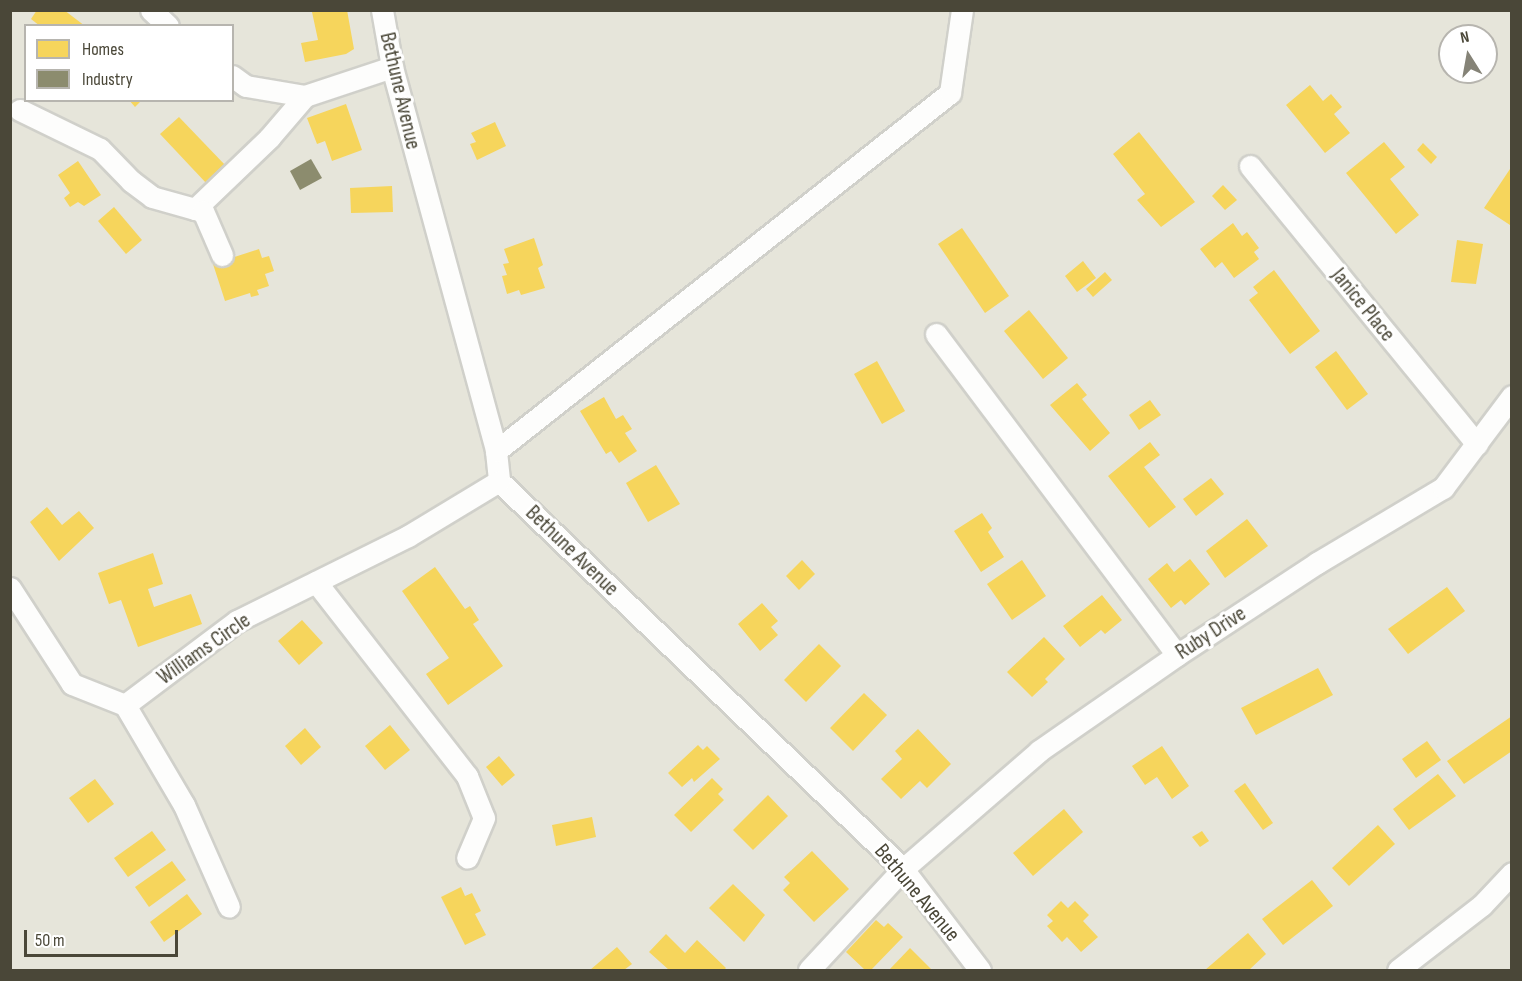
<!DOCTYPE html>
<html>
<head>
<meta charset="utf-8">
<style>
	body { margin:0 }
	#map { position:relative; width:1522px; height:981px; overflow:hidden; background:#f2f2ed; font-family:"Sofia Sans Condensed",sans-serif }
	div>[style] { position:absolute }
	[style*='--x'] { left:calc(var(--x)*1px); top:calc(var(--y)*1px); width:calc(var(--w)*1px); rotate:calc(var(--a)*1deg) }
	.residential>* { inset:0; background:#e6e5da }
	.homes>* { inset:0; background:#f6d55c }
	.industry>* { inset:0; background:#8c8c6e }
	.roads { filter:drop-shadow(2px 0 #d0d0ca) drop-shadow(-2px 0 #d0d0ca) drop-shadow(0 2px #d0d0ca) drop-shadow(0 -2px #d0d0ca) }
	.minor>* { height:21px; margin:-10.5px; padding:0 10.5px; transform-origin:10.5px; border-radius:10.5px; background:#fdfdfc }
	span { translate:-50% -50%; white-space:nowrap; text-align:center; line-height:1.15; -webkit-text-stroke:6px #fff; paint-order:stroke }
	.street-label { font-size:22px; color:#4a4738 }
	.frame { position:absolute; inset:0; border:12px solid #4a4738; pointer-events:none }
	.legend { position:absolute; left:24px; top:24px; width:210px; height:78px; box-sizing:border-box; background:#fff; border:2px solid #b7b5af; margin:0; padding:8px 10px; list-style:none; font-size:18px; color:#4a4738 }
	.legend li { display:flex; align-items:center; gap:12px; height:30px }
	.legend b { width:30px; border:2px solid #b7b5af }
	.north { position:absolute; left:1438px; top:24px; width:60px; height:60px; box-sizing:border-box; background:#fff; border:2px solid #b7b5af; border-radius:50%; rotate:349deg; font-size:16px; font-weight:700; line-height:24px; text-align:center; color:#4a4738 }
	.north::after { content:''; display:block; margin:auto; width:21px; height:27px; background:#858377; clip-path:polygon(50% 0,100% 100%,50% 72%,0 100%) }
	.scale { position:absolute; left:24px; top:930px; width:154px; height:27px; box-sizing:border-box; border:3px solid #4a4738; border-top:0; padding-left:8px; font-size:18px; line-height:21px; white-space:nowrap; color:#4a4738; -webkit-text-stroke:4px #fff; paint-order:stroke }
</style>
</head>
<body>
<div id="map">
	<div class="residential">
		<div style="clip-path:polygon(evenodd,11px 11px,1511px 11px,1511px 970px,11px 970px,11px 11px,26px 26px,232px 26px,232px 100px,26px 100px,26px 26px,11px 11px,1450px 36px,1486px 36px,1486px 72px,1450px 72px,1450px 36px)"></div>
	</div>
	<div class="homes">
		<div style="clip-path:polygon(37px 10px,64px 10px,85px 26px,40px 26px,31px 19px)"></div>
		<div style="clip-path:polygon(322px 10px,347px 10px,354px 49px,346px 54px,305px 62px,301px 43px,318px 40px,312px 12px)"></div>
		<div style="clip-path:polygon(1310px 85px,1323px 101px,1331px 94px,1342px 107px,1334px 114px,1350px 133px,1325px 153px,1286px 105px)"></div>
		<div style="clip-path:polygon(129px 100px,142px 100px,135px 107px)"></div>
		<div style="clip-path:polygon(346px 104px,362px 150px,332px 161px,325px 141px,317px 144px,307px 118px)"></div>
		<div style="clip-path:polygon(179px 117px,226px 166px,207px 184px,160px 134px)"></div>
		<div style="clip-path:polygon(495px 122px,506px 146px,477px 160px,470px 144px,476px 142px,471px 133px)"></div>
		<div style="clip-path:polygon(1139px 132px,1195px 202px,1161px 227px,1137px 200px,1145px 194px,1113px 154px)"></div>
		<div style="clip-path:polygon(1384px 142px,1405px 167px,1390px 179px,1419px 215px,1396px 234px,1346px 173px)"></div>
		<div style="clip-path:polygon(1423px 143px,1437px 157px,1431px 164px,1417px 150px)"></div>
		<div style="clip-path:polygon(78px 161px,101px 195px,84px 206px,78px 202px,70px 207px,64px 198px,70px 193px,58px 175px)"></div>
		<div style="clip-path:polygon(1512px 166px,1512px 222px,1510px 225px,1484px 208px)"></div>
		<div style="clip-path:polygon(1223px 185px,1237px 200px,1225px 210px,1212px 196px)"></div>
		<div style="clip-path:polygon(392px 186px,393px 212px,351px 213px,350px 188px)"></div>
		<div style="clip-path:polygon(114px 207px,142px 240px,126px 254px,98px 221px)"></div>
		<div style="clip-path:polygon(1233px 223px,1242px 236px,1247px 232px,1259px 248px,1254px 252px,1259px 259px,1234px 278px,1222px 262px,1215px 268px,1200px 249px)"></div>
		<div style="clip-path:polygon(962px 228px,1009px 296px,985px 313px,938px 244px)"></div>
		<div style="clip-path:polygon(534px 238px,543px 265px,538px 268px,545px 288px,521px 295px,519px 290px,507px 294px,502px 276px,507px 275px,503px 264px,509px 263px,504px 249px)"></div>
		<div style="clip-path:polygon(1457px 240px,1483px 244px,1476px 284px,1451px 282px)"></div>
		<div style="clip-path:polygon(259px 249px,262px 258px,269px 256px,274px 271px,265px 274px,269px 286px,257px 290px,259px 295px,251px 297px,250px 293px,225px 301px,213px 264px)"></div>
		<div style="clip-path:polygon(1083px 261px,1096px 278px,1077px 292px,1065px 276px)"></div>
		<div style="clip-path:polygon(1274px 270px,1320px 331px,1290px 354px,1249px 300px,1258px 293px,1253px 287px)"></div>
		<div style="clip-path:polygon(1105px 272px,1112px 280px,1093px 297px,1086px 289px)"></div>
		<div style="clip-path:polygon(1029px 310px,1068px 358px,1043px 379px,1004px 331px)"></div>
		<div style="clip-path:polygon(1336px 351px,1368px 394px,1347px 410px,1315px 367px)"></div>
		<div style="clip-path:polygon(877px 361px,905px 411px,882px 424px,854px 374px)"></div>
		<div style="clip-path:polygon(1077px 383px,1087px 395px,1082px 399px,1110px 433px,1090px 451px,1050px 405px)"></div>
		<div style="clip-path:polygon(604px 397px,616px 419px,623px 415px,632px 429px,625px 433px,637px 451px,619px 463px,611px 451px,606px 454px,580px 411px)"></div>
		<div style="clip-path:polygon(1150px 400px,1161px 415px,1139px 430px,1129px 415px)"></div>
		<div style="clip-path:polygon(1150px 442px,1160px 455px,1144px 467px,1176px 507px,1149px 528px,1108px 476px)"></div>
		<div style="clip-path:polygon(656px 465px,680px 504px,648px 522px,626px 483px)"></div>
		<div style="clip-path:polygon(1211px 478px,1224px 494px,1196px 516px,1183px 499px)"></div>
		<div style="clip-path:polygon(47px 507px,62px 525px,79px 511px,94px 528px,59px 561px,30px 522px)"></div>
		<div style="clip-path:polygon(982px 513px,992px 528px,988px 532px,1004px 557px,981px 572px,954px 531px)"></div>
		<div style="clip-path:polygon(1247px 519px,1268px 546px,1225px 578px,1206px 551px)"></div>
		<div style="clip-path:polygon(153px 553px,163px 584px,148px 589px,154px 607px,191px 594px,202px 624px,138px 647px,121px 600px,109px 604px,98px 573px)"></div>
		<div style="clip-path:polygon(1190px 559px,1210px 584px,1185px 605px,1181px 600px,1171px 608px,1148px 579px,1167px 563px,1174px 572px)"></div>
		<div style="clip-path:polygon(802px 560px,815px 574px,799px 590px,786px 576px)"></div>
		<div style="clip-path:polygon(1022px 560px,1046px 596px,1012px 620px,987px 584px)"></div>
		<div style="clip-path:polygon(435px 567px,465px 609px,470px 606px,479px 620px,473px 624px,503px 666px,448px 705px,426px 674px,449px 658px,402px 591px)"></div>
		<div style="clip-path:polygon(1447px 587px,1465px 611px,1408px 654px,1388px 629px)"></div>
		<div style="clip-path:polygon(1102px 595px,1122px 620px,1105px 634px,1101px 630px,1080px 647px,1063px 626px)"></div>
		<div style="clip-path:polygon(762px 603px,778px 621px,771px 627px,778px 635px,760px 651px,738px 624px)"></div>
		<div style="clip-path:polygon(302px 620px,323px 643px,299px 665px,278px 641px)"></div>
		<div style="clip-path:polygon(1044px 637px,1065px 659px,1045px 679px,1048px 682px,1032px 697px,1007px 672px)"></div>
		<div style="clip-path:polygon(819px 644px,841px 666px,806px 702px,784px 680px)"></div>
		<div style="clip-path:polygon(1318px 668px,1333px 695px,1256px 735px,1241px 708px)"></div>
		<div style="clip-path:polygon(864px 693px,887px 715px,853px 751px,830px 728px)"></div>
		<div style="clip-path:polygon(1512px 716px,1512px 751px,1464px 784px,1447px 761px)"></div>
		<div style="clip-path:polygon(390px 725px,410px 750px,385px 770px,365px 746px)"></div>
		<div style="clip-path:polygon(305px 728px,321px 747px,301px 765px,285px 746px)"></div>
		<div style="clip-path:polygon(918px 729px,951px 764px,927px 788px,920px 781px,901px 799px,881px 779px,902px 759px,895px 751px)"></div>
		<div style="clip-path:polygon(1427px 741px,1441px 760px,1416px 778px,1402px 759px)"></div>
		<div style="clip-path:polygon(698px 745px,703px 750px,707px 746px,720px 759px,694px 782px,692px 778px,682px 787px,668px 773px)"></div>
		<div style="clip-path:polygon(1162px 746px,1189px 786px,1172px 799px,1157px 777px,1145px 785px,1132px 766px)"></div>
		<div style="clip-path:polygon(499px 756px,515px 775px,502px 786px,486px 767px)"></div>
		<div style="clip-path:polygon(1438px 774px,1456px 796px,1409px 830px,1393px 809px)"></div>
		<div style="clip-path:polygon(712px 778px,723px 789px,718px 794px,724px 800px,691px 832px,674px 815px)"></div>
		<div style="clip-path:polygon(95px 779px,114px 804px,88px 823px,69px 798px)"></div>
		<div style="clip-path:polygon(1245px 783px,1273px 823px,1263px 830px,1234px 791px)"></div>
		<div style="clip-path:polygon(768px 795px,788px 816px,753px 850px,733px 830px)"></div>
		<div style="clip-path:polygon(1064px 809px,1083px 832px,1033px 876px,1013px 853px)"></div>
		<div style="clip-path:polygon(592px 817px,596px 837px,556px 846px,552px 825px)"></div>
		<div style="clip-path:polygon(1378px 825px,1395px 844px,1349px 886px,1332px 868px)"></div>
		<div style="clip-path:polygon(152px 831px,166px 850px,128px 877px,114px 858px)"></div>
		<div style="clip-path:polygon(1202px 831px,1209px 841px,1200px 847px,1192px 837px)"></div>
		<div style="clip-path:polygon(812px 851px,849px 889px,814px 922px,783px 890px,790px 883px,784px 877px)"></div>
		<div style="clip-path:polygon(172px 861px,186px 880px,149px 907px,135px 887px)"></div>
		<div style="clip-path:polygon(1312px 880px,1333px 906px,1283px 945px,1262px 919px)"></div>
		<div style="clip-path:polygon(733px 884px,765px 915px,744px 942px,709px 908px)"></div>
		<div style="clip-path:polygon(461px 887px,465px 896px,472px 893px,481px 911px,475px 914px,486px 935px,465px 945px,441px 897px)"></div>
		<div style="clip-path:polygon(187px 894px,202px 914px,164px 942px,150px 922px)"></div>
		<div style="clip-path:polygon(1061px 901px,1068px 908px,1075px 901px,1089px 915px,1083px 921px,1098px 937px,1081px 952px,1067px 937px,1062px 942px,1047px 926px,1053px 921px,1047px 915px)"></div>
		<div style="clip-path:polygon(876px 920px,884px 927px,888px 923px,903px 937px,871px 970px,865px 970px,846px 952px)"></div>
		<div style="clip-path:polygon(1248px 933px,1266px 954px,1249px 970px,1205px 970px)"></div>
		<div style="clip-path:polygon(666px 934px,685px 953px,697px 940px,726px 968px,724px 970px,669px 970px,649px 952px)"></div>
		<div style="clip-path:polygon(617px 947px,632px 964px,624px 970px,590px 970px)"></div>
		<div style="clip-path:polygon(910px 948px,932px 970px,890px 969px)"></div>
	</div>
	<div class="industry">
		<div style="clip-path:polygon(311px 159px,322px 178px,300px 190px,290px 171px)"></div>
	</div>
	<div class="roads">
		<div class="minor">
			<div style="--x:151;--y:10;--w:23;--a:43"></div>
			<div style="--x:382;--y:10;--w:58;--a:80"></div>
			<div style="--x:392;--y:67;--w:398;--a:74.8"></div>
			<div style="--x:496;--y:451;--w:30;--a:84"></div>
			<div style="--x:499;--y:481;--w:560;--a:43.84"></div>
			<div style="--x:903;--y:869;--w:127;--a:52.7"></div>
			<div style="--x:232;--y:76;--w:17;--a:36"></div>
			<div style="--x:246;--y:86;--w:60;--a:9.6"></div>
			<div style="--x:305;--y:96;--w:92;--a:-18.4"></div>
			<div style="--x:20;--y:110;--w:89;--a:26"></div>
			<div style="--x:100;--y:149;--w:45;--a:45.9"></div>
			<div style="--x:131;--y:181;--w:26;--a:37"></div>
			<div style="--x:152;--y:197;--w:45;--a:15.6"></div>
			<div style="--x:195;--y:209;--w:103;--a:-43.8"></div>
			<div style="--x:269;--y:138;--w:55;--a:-49.4"></div>
			<div style="--x:1250;--y:166;--w:359;--a:50.8"></div>
			<div style="--x:195;--y:209;--w:8;--a:14"></div>
			<div style="--x:203;--y:211;--w:48;--a:66.6"></div>
			<div style="--x:936;--y:334;--w:401;--a:53.1"></div>
			<div style="--x:496;--y:451;--w:578;--a:-38.26"></div>
			<div style="--x:950;--y:93;--w:84;--a:-81.8"></div>
			<div style="--x:316;--y:582;--w:246;--a:52.1"></div>
			<div style="--x:467;--y:776;--w:45;--a:68"></div>
			<div style="--x:484;--y:818;--w:43;--a:113"></div>
			<div style="--x:10;--y:588;--w:114;--a:57.1"></div>
			<div style="--x:72;--y:684;--w:57;--a:21.6"></div>
			<div style="--x:125;--y:705;--w:140;--a:-36.9"></div>
			<div style="--x:237;--y:621;--w:191;--a:-26.4"></div>
			<div style="--x:408;--y:536;--w:106;--a:-31.1"></div>
			<div style="--x:125;--y:705;--w:116;--a:59.5"></div>
			<div style="--x:184;--y:805;--w:111;--a:66.2"></div>
			<div style="--x:809;--y:970;--w:138;--a:-47.1"></div>
			<div style="--x:903;--y:869;--w:180;--a:-40.9"></div>
			<div style="--x:1039;--y:751;--w:168;--a:-34.8"></div>
			<div style="--x:1177;--y:655;--w:168;--a:-33.3"></div>
			<div style="--x:1317;--y:563;--w:147;--a:-30.8"></div>
			<div style="--x:1443;--y:488;--w:115;--a:-53.1"></div>
			<div style="--x:1398;--y:970;--w:106;--a:-37.7"></div>
			<div style="--x:1482;--y:905;--w:44;--a:-46.8"></div>
		</div>
	</div>
	<div class="street-label">
		<span style="left:400px;top:91px;rotate:77deg">Bethune Avenue</span>
		<span style="left:1363px;top:305px;rotate:51deg">Janice Place</span>
		<span style="left:572px;top:551px;rotate:44deg">Bethune Avenue</span>
		<span style="left:1211px;top:633px;rotate:-33deg">Ruby Drive</span>
		<span style="left:204px;top:649px;rotate:-35deg">Williams Circle</span>
		<span style="left:917px;top:893px;rotate:50deg">Bethune Avenue</span>
	</div>
	<div class="frame"></div>
	<ul class="legend">
	<li><b style="height:16px;background:#f6d55c"></b>Homes</li>
	<li><b style="height:16px;background:#8c8c6e"></b>Industry</li>
	</ul>
	<div class="north">N</div>
	<div class="scale">50 m</div>
</div>
</body>
</html>
